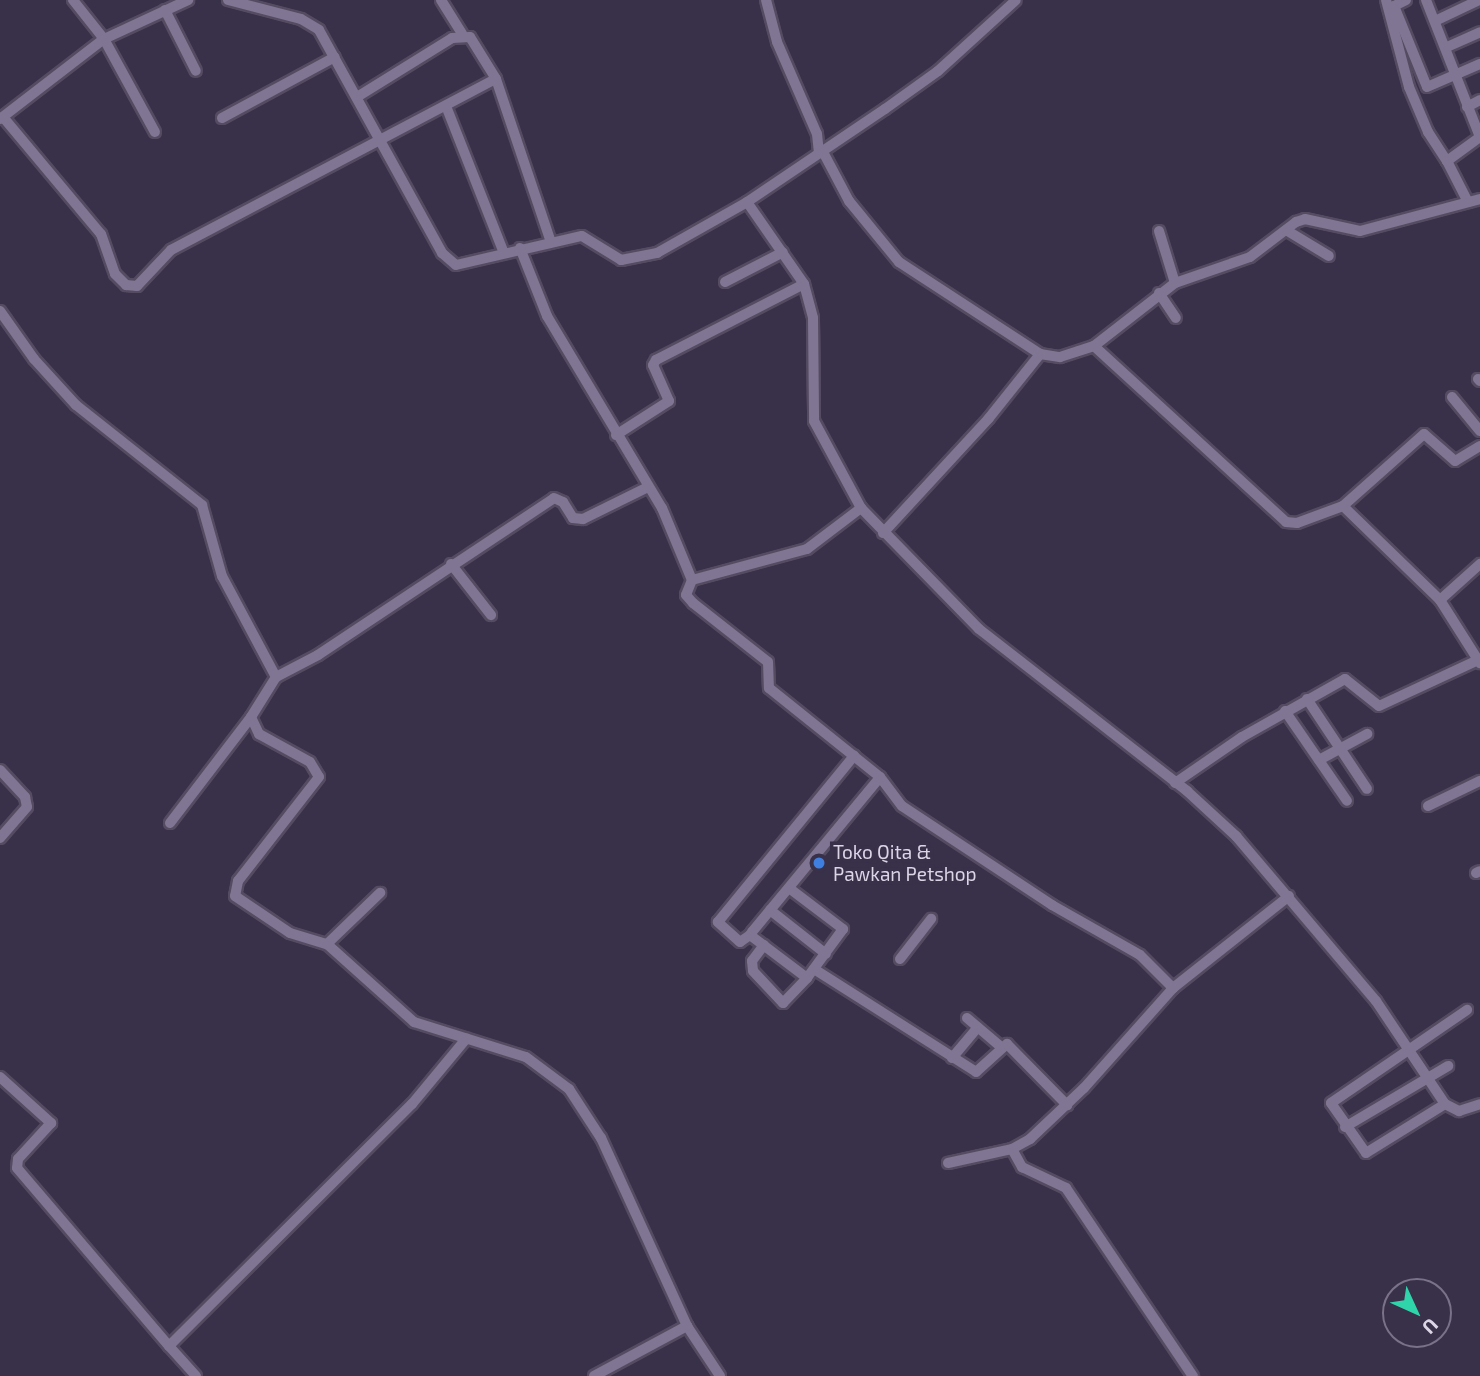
<!DOCTYPE html>
<html>
<head>
<meta charset="utf-8">
<style>
	body { margin:0 }
	#map { position:relative; width:1480px; height:1376px; overflow:hidden; background:#393049; font-family:"Exo 2",sans-serif }
	div>[style] { position:absolute }
	[style*='--x'] { left:calc(var(--x)*1px); top:calc(var(--y)*1px); width:calc(var(--w)*1px); rotate:calc(var(--a)*1deg) }
	.roads { filter:drop-shadow(2px 0 #554c62) drop-shadow(-2px 0 #554c62) drop-shadow(0 2px #554c62) drop-shadow(0 -2px #554c62) }
	.minor>* { height:10px; margin:-5px; padding:0 5px; transform-origin:5px; border-radius:5px; background:#807693 }
	.dots>* { width:19px; height:19px; translate:-50% -50%; box-sizing:border-box; border:4px solid #393049; border-radius:50% }
	span { translate:-50% -50%; white-space:nowrap; text-align:center; line-height:1.15; -webkit-text-stroke:7px #393049; paint-order:stroke }
	.poi-label { font-size:19px; color:#dbd5e6 }
	.left { translate:0 -50%; text-align:left }
	.north { position:absolute; left:1382px; top:1278px; width:70px; height:70px; box-sizing:border-box; background:#393049; border:2px solid #7a7288; border-radius:50%; rotate:135deg; font-size:19px; font-weight:700; line-height:28px; text-align:center; color:#dbd5e6 }
	.north::after { content:''; display:block; margin:auto; width:24px; height:32px; background:#30d4aa; clip-path:polygon(50% 0,100% 100%,50% 72%,0 100%) }
</style>
</head>
<body>
<div id="map">
	<div class="roads">
		<div class="minor">
			<div style="--x:73;--y:0;--w:50;--a:51.5"></div>
			<div style="--x:104;--y:39;--w:106;--a:61.3"></div>
			<div style="--x:228;--y:0;--w:75;--a:14.6"></div>
			<div style="--x:301;--y:19;--w:21;--a:31"></div>
			<div style="--x:319;--y:30;--w:255;--a:61.1"></div>
			<div style="--x:442;--y:253;--w:18;--a:41"></div>
			<div style="--x:456;--y:265;--w:129;--a:-13"></div>
			<div style="--x:582;--y:236;--w:46;--a:31.6"></div>
			<div style="--x:621;--y:260;--w:37;--a:-11"></div>
			<div style="--x:657;--y:253;--w:103;--a:-29.5"></div>
			<div style="--x:747;--y:202;--w:166;--a:-34"></div>
			<div style="--x:885;--y:109;--w:65;--a:-35.6"></div>
			<div style="--x:938;--y:71;--w:105;--a:-42.3"></div>
			<div style="--x:441;--y:0;--w:40;--a:58"></div>
			<div style="--x:766;--y:0;--w:43;--a:75.3"></div>
			<div style="--x:777;--y:42;--w:100;--a:66.5"></div>
			<div style="--x:817;--y:134;--w:18;--a:84"></div>
			<div style="--x:1386;--y:0;--w:90;--a:75.2"></div>
			<div style="--x:1409;--y:87;--w:49;--a:67.1"></div>
			<div style="--x:1428;--y:132;--w:35;--a:57"></div>
			<div style="--x:1406;--y:0;--w:13;--a:153"></div>
			<div style="--x:1394;--y:6;--w:87;--a:67.8"></div>
			<div style="--x:1427;--y:87;--w:58;--a:-23.5"></div>
			<div style="--x:1426;--y:0;--w:147;--a:68.5"></div>
			<div style="--x:1480;--y:137;--w:41;--a:144"></div>
			<div style="--x:1447;--y:161;--w:46;--a:62.9"></div>
			<div style="--x:165;--y:10;--w:68;--a:63.1"></div>
			<div style="--x:1435;--y:21;--w:49;--a:-25.5"></div>
			<div style="--x:1447;--y:47;--w:36;--a:-24"></div>
			<div style="--x:357;--y:97;--w:112;--a:-31.8"></div>
			<div style="--x:452;--y:38;--w:18;--a:-3"></div>
			<div style="--x:470;--y:37;--w:49;--a:58.2"></div>
			<div style="--x:496;--y:79;--w:172;--a:71.4"></div>
			<div style="--x:446;--y:106;--w:158;--a:68.5"></div>
			<div style="--x:1467;--y:107;--w:15;--a:-28"></div>
			<div style="--x:3;--y:117;--w:153;--a:50.1"></div>
			<div style="--x:101;--y:234;--w:42;--a:70.7"></div>
			<div style="--x:115;--y:274;--w:16;--a:45"></div>
			<div style="--x:126;--y:285;--w:11;--a:5"></div>
			<div style="--x:137;--y:286;--w:50;--a:-46.6"></div>
			<div style="--x:171;--y:250;--w:367;--a:-27.8"></div>
			<div style="--x:222;--y:118;--w:128;--a:-28.4"></div>
			<div style="--x:0;--y:119;--w:131;--a:-37.6"></div>
			<div style="--x:104;--y:39;--w:93;--a:-24.9"></div>
			<div style="--x:822;--y:150;--w:58;--a:62.1"></div>
			<div style="--x:849;--y:201;--w:79;--a:50.7"></div>
			<div style="--x:899;--y:262;--w:168;--a:33.1"></div>
			<div style="--x:1040;--y:354;--w:20;--a:9"></div>
			<div style="--x:1060;--y:357;--w:36;--a:-18"></div>
			<div style="--x:1094;--y:346;--w:103;--a:-37.9"></div>
			<div style="--x:1175;--y:283;--w:79;--a:-19.1"></div>
			<div style="--x:1250;--y:257;--w:58;--a:-37.3"></div>
			<div style="--x:1296;--y:222;--w:9;--a:-18"></div>
			<div style="--x:1305;--y:219;--w:56;--a:12.3"></div>
			<div style="--x:1360;--y:231;--w:124;--a:-14.9"></div>
			<div style="--x:747;--y:202;--w:100;--a:55.2"></div>
			<div style="--x:804;--y:284;--w:35;--a:75"></div>
			<div style="--x:813;--y:318;--w:103;--a:89.4"></div>
			<div style="--x:814;--y:421;--w:99;--a:61.6"></div>
			<div style="--x:861;--y:508;--w:169;--a:45.7"></div>
			<div style="--x:979;--y:629;--w:264;--a:37.9"></div>
			<div style="--x:1187;--y:791;--w:67;--a:42.6"></div>
			<div style="--x:1236;--y:836;--w:216;--a:49.7"></div>
			<div style="--x:1376;--y:1001;--w:124;--a:56.2"></div>
			<div style="--x:1445;--y:1104;--w:16;--a:27"></div>
			<div style="--x:1459;--y:1111;--w:22;--a:-18"></div>
			<div style="--x:1286;--y:230;--w:50;--a:31.2"></div>
			<div style="--x:1159;--y:231;--w:54;--a:72.9"></div>
			<div style="--x:520;--y:248;--w:73;--a:68.3"></div>
			<div style="--x:547;--y:316;--w:224;--a:59.1"></div>
			<div style="--x:662;--y:508;--w:78;--a:67.4"></div>
			<div style="--x:692;--y:580;--w:119;--a:-15.1"></div>
			<div style="--x:807;--y:549;--w:68;--a:-37.2"></div>
			<div style="--x:725;--y:282;--w:65;--a:-27.3"></div>
			<div style="--x:1159;--y:293;--w:30;--a:56"></div>
			<div style="--x:0;--y:311;--w:59;--a:54.7"></div>
			<div style="--x:34;--y:359;--w:62;--a:47.6"></div>
			<div style="--x:76;--y:405;--w:161;--a:38.4"></div>
			<div style="--x:202;--y:505;--w:74;--a:74.3"></div>
			<div style="--x:222;--y:576;--w:115;--a:61.9"></div>
			<div style="--x:1094;--y:346;--w:260;--a:42.5"></div>
			<div style="--x:1286;--y:522;--w:11;--a:5"></div>
			<div style="--x:1297;--y:523;--w:49;--a:-20.3"></div>
			<div style="--x:1478;--y:379;--w:3;--a:45"></div>
			<div style="--x:1452;--y:397;--w:44;--a:50.5"></div>
			<div style="--x:616;--y:435;--w:63;--a:-32.7"></div>
			<div style="--x:669;--y:401;--w:39;--a:-114"></div>
			<div style="--x:653;--y:365;--w:6;--a:-59"></div>
			<div style="--x:656;--y:360;--w:166;--a:-27.2"></div>
			<div style="--x:1480;--y:446;--w:29;--a:149"></div>
			<div style="--x:1455;--y:461;--w:41;--a:-138.9"></div>
			<div style="--x:1424;--y:434;--w:108;--a:138.4"></div>
			<div style="--x:1343;--y:506;--w:135;--a:44.1"></div>
			<div style="--x:1440;--y:600;--w:75;--a:57.6"></div>
			<div style="--x:883;--y:533;--w:156;--a:-47.3"></div>
			<div style="--x:989;--y:418;--w:82;--a:-51.4"></div>
			<div style="--x:451;--y:564;--w:65;--a:51.9"></div>
			<div style="--x:692;--y:580;--w:16;--a:112"></div>
			<div style="--x:686;--y:595;--w:11;--a:49"></div>
			<div style="--x:693;--y:603;--w:95;--a:38.2"></div>
			<div style="--x:768;--y:662;--w:26;--a:88"></div>
			<div style="--x:769;--y:688;--w:142;--a:38.7"></div>
			<div style="--x:880;--y:777;--w:36;--a:53"></div>
			<div style="--x:902;--y:806;--w:180;--a:33.4"></div>
			<div style="--x:1052;--y:905;--w:101;--a:29.6"></div>
			<div style="--x:1140;--y:955;--w:47;--a:45"></div>
			<div style="--x:1173;--y:988;--w:148;--a:-38.4"></div>
			<div style="--x:1440;--y:600;--w:54;--a:-42"></div>
			<div style="--x:1307;--y:699;--w:108;--a:56.3"></div>
			<div style="--x:1285;--y:711;--w:109;--a:55.4"></div>
			<div style="--x:251;--y:717;--w:19;--a:65"></div>
			<div style="--x:259;--y:734;--w:58;--a:28.8"></div>
			<div style="--x:310;--y:762;--w:17;--a:59"></div>
			<div style="--x:319;--y:777;--w:132;--a:127.9"></div>
			<div style="--x:238;--y:881;--w:15;--a:101"></div>
			<div style="--x:235;--y:896;--w:66;--a:33.9"></div>
			<div style="--x:290;--y:933;--w:39;--a:17"></div>
			<div style="--x:327;--y:944;--w:117;--a:41.9"></div>
			<div style="--x:414;--y:1022;--w:117;--a:17.4"></div>
			<div style="--x:526;--y:1057;--w:54;--a:36.7"></div>
			<div style="--x:569;--y:1089;--w:59;--a:56.9"></div>
			<div style="--x:601;--y:1138;--w:207;--a:65.4"></div>
			<div style="--x:687;--y:1326;--w:60;--a:56.6"></div>
			<div style="--x:1319;--y:760;--w:55;--a:-28.4"></div>
			<div style="--x:0;--y:770;--w:37;--a:47"></div>
			<div style="--x:25;--y:797;--w:10;--a:79"></div>
			<div style="--x:27;--y:807;--w:41;--a:131.1"></div>
			<div style="--x:1175;--y:783;--w:81;--a:-34.5"></div>
			<div style="--x:1242;--y:737;--w:118;--a:-29.4"></div>
			<div style="--x:1345;--y:679;--w:43;--a:38.5"></div>
			<div style="--x:1379;--y:706;--w:109;--a:-24.9"></div>
			<div style="--x:1428;--y:806;--w:58;--a:-25.7"></div>
			<div style="--x:170;--y:823;--w:133;--a:-52.6"></div>
			<div style="--x:251;--y:717;--w:47;--a:-58"></div>
			<div style="--x:276;--y:677;--w:47;--a:-27.6"></div>
			<div style="--x:318;--y:655;--w:283;--a:-33.6"></div>
			<div style="--x:554;--y:498;--w:10;--a:24"></div>
			<div style="--x:563;--y:502;--w:19;--a:58"></div>
			<div style="--x:573;--y:518;--w:10;--a:6"></div>
			<div style="--x:583;--y:519;--w:72;--a:-26.2"></div>
			<div style="--x:1476;--y:873;--w:4;--a:-27"></div>
			<div style="--x:789;--y:888;--w:68;--a:37.2"></div>
			<div style="--x:843;--y:929;--w:61;--a:126.3"></div>
			<div style="--x:807;--y:978;--w:71;--a:-143"></div>
			<div style="--x:750;--y:935;--w:4;--a:-56"></div>
			<div style="--x:752;--y:932;--w:201;--a:-50.4"></div>
			<div style="--x:770;--y:910;--w:71;--a:38.2"></div>
			<div style="--x:750;--y:935;--w:12;--a:145"></div>
			<div style="--x:740;--y:942;--w:30;--a:-138"></div>
			<div style="--x:718;--y:922;--w:215;--a:-50.7"></div>
			<div style="--x:327;--y:944;--w:74;--a:-43.9"></div>
			<div style="--x:764;--y:945;--w:20;--a:127"></div>
			<div style="--x:752;--y:961;--w:10;--a:84"></div>
			<div style="--x:753;--y:971;--w:44;--a:46.8"></div>
			<div style="--x:783;--y:1003;--w:35;--a:-46"></div>
			<div style="--x:900;--y:959;--w:51;--a:-52.2"></div>
			<div style="--x:814;--y:969;--w:192;--a:32.4"></div>
			<div style="--x:976;--y:1072;--w:42;--a:-42.1"></div>
			<div style="--x:1007;--y:1044;--w:86;--a:45.5"></div>
			<div style="--x:967;--y:1018;--w:43;--a:40.3"></div>
			<div style="--x:952;--y:1058;--w:40;--a:-50"></div>
			<div style="--x:0;--y:1077;--w:69;--a:42"></div>
			<div style="--x:51;--y:1123;--w:49;--a:132.5"></div>
			<div style="--x:18;--y:1159;--w:9;--a:96"></div>
			<div style="--x:17;--y:1168;--w:234;--a:49.5"></div>
			<div style="--x:1445;--y:1104;--w:93;--a:148.2"></div>
			<div style="--x:1366;--y:1153;--w:61;--a:-125"></div>
			<div style="--x:1331;--y:1103;--w:165;--a:-34.4"></div>
			<div style="--x:1345;--y:1127;--w:120;--a:-30.6"></div>
			<div style="--x:1012;--y:1149;--w:21;--a:61"></div>
			<div style="--x:1022;--y:1167;--w:49;--a:25.5"></div>
			<div style="--x:1066;--y:1188;--w:227;--a:56"></div>
			<div style="--x:948;--y:1163;--w:66;--a:-12.3"></div>
			<div style="--x:1012;--y:1149;--w:21;--a:-29"></div>
			<div style="--x:1030;--y:1139;--w:74;--a:-43.4"></div>
			<div style="--x:1084;--y:1088;--w:134;--a:-48.3"></div>
			<div style="--x:196;--y:1376;--w:40;--a:-132"></div>
			<div style="--x:169;--y:1346;--w:343;--a:-44.9"></div>
			<div style="--x:412;--y:1104;--w:85;--a:-50.3"></div>
			<div style="--x:594;--y:1376;--w:106;--a:-28.3"></div>
		</div>
	</div>
	<div class="dots">
		<div style="left:819px;top:863px;background:#3f7fe0"></div>
	</div>
	<div class="poi-label">
		<span class="left" style="left:833px;top:863px">Toko Qita &amp;<br>Pawkan Petshop</span>
	</div>
	<div class="north">U</div>
</div>
</body>
</html>
